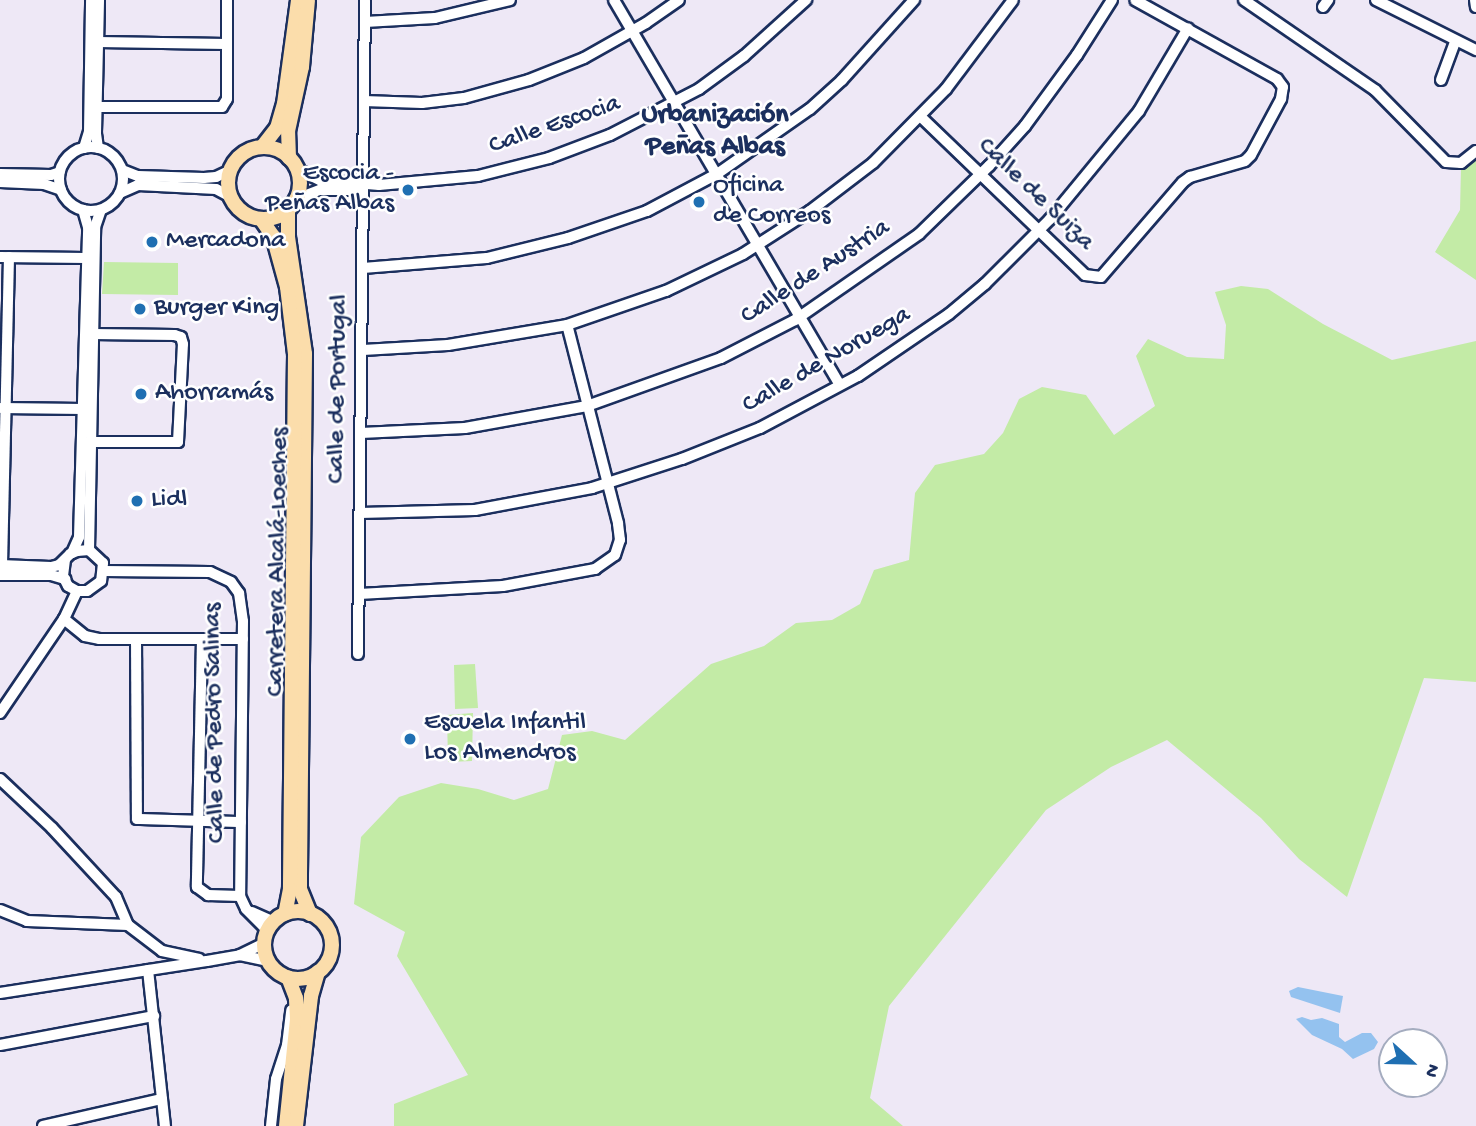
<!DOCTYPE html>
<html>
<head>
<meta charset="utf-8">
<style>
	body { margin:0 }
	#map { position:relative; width:1476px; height:1126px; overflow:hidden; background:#eee8f6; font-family:"Gochi Hand",sans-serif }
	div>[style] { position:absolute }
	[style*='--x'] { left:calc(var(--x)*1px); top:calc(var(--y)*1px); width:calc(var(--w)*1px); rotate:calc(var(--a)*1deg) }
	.green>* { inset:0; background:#c3eba6 }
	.water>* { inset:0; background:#94c2ef }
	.roads { filter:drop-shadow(2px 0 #1b2f5e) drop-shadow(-2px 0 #1b2f5e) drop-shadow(0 2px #1b2f5e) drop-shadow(0 -2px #1b2f5e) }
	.minor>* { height:10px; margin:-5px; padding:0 5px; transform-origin:5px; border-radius:5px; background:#fff }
	.minor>.ring { margin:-5px; padding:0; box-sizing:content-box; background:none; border:10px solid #fff; border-radius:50% }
	.major>* { height:14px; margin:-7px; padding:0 7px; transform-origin:7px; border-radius:7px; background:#fbddab }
	.major>.ring { margin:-7px; padding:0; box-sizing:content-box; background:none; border:14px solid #fbddab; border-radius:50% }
	.dots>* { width:19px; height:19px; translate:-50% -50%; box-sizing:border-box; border:4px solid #fff; border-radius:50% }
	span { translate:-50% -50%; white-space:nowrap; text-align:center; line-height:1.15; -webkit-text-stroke:5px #fff; paint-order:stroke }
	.street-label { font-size:26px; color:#1b2f5e }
	.poi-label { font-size:26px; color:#1b2f5e }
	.right { translate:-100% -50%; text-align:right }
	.left { translate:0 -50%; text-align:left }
	.neighbourhood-label { font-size:28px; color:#1b2f5e; font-weight:700 }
	.north { position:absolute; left:1378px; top:1028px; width:70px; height:70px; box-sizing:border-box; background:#fff; border:2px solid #a4acbf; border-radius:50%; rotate:112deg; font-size:19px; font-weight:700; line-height:28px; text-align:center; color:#1b2f5e }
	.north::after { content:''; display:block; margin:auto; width:24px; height:32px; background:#1f6fb2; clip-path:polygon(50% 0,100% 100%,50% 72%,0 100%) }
</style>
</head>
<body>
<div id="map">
	<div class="green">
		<div style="clip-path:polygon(1476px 150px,1476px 280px,1435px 252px,1460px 210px,1461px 167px)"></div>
		<div style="clip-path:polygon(104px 262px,178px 263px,178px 295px,102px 294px)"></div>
		<div style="clip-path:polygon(1241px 286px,1268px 289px,1323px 324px,1392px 360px,1476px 341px,1476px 682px,1424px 678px,1347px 897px,1299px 859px,1261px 818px,1167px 740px,1111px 767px,1046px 810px,889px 1006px,870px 1098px,903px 1126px,394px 1126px,394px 1104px,468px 1075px,397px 956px,405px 932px,354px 904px,361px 837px,399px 797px,441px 783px,478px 789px,514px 800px,548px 789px,562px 735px,592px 731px,625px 740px,711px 664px,764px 646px,796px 623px,832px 620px,860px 604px,874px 570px,909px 560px,915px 493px,935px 465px,984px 454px,1003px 433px,1019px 399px,1042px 387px,1086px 395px,1114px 435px,1155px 406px,1136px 356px,1148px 339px,1187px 357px,1224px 359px,1226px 325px,1215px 292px)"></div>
		<div style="clip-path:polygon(475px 664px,478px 708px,455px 709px,454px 665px)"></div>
		<div style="clip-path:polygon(473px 713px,472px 761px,448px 762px,447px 715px)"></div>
	</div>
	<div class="water">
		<div style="clip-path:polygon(1298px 987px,1343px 996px,1340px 1013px,1291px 997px,1289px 991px)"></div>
		<div style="clip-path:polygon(1302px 1017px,1311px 1020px,1322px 1018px,1339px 1024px,1339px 1037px,1345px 1042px,1362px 1033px,1371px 1033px,1378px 1042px,1374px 1049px,1353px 1059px,1342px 1049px,1312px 1035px,1296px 1019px)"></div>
	</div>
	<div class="roads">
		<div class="minor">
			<div style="--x:614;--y:0;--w:446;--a:59.6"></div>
			<div style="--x:1244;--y:0;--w:159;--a:34.5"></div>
			<div style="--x:1375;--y:90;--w:101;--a:45.4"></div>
			<div style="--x:1446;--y:162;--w:15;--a:4"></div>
			<div style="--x:1461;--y:163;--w:19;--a:-39"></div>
			<div style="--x:1376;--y:0;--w:112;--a:26.6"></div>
			<div style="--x:1475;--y:0;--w:7;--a:82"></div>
			<div style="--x:1323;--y:7;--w:9;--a:-54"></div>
			<div style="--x:365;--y:22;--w:70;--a:-3.3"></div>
			<div style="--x:435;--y:18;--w:77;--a:-13.5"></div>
			<div style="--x:98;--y:42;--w:128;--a:0.9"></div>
			<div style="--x:1441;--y:80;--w:40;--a:-69.8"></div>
			<div style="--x:364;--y:101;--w:58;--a:2"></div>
			<div style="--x:422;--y:103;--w:42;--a:-6.8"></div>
			<div style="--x:464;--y:98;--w:67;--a:-15.5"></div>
			<div style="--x:529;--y:80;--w:59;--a:-21.8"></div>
			<div style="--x:584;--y:58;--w:71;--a:-29.4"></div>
			<div style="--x:646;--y:23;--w:40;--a:-34.9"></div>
			<div style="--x:96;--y:107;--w:126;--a:0"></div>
			<div style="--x:222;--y:107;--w:9;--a:-58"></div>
			<div style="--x:227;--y:99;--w:99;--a:-90"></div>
			<div style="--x:921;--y:117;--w:228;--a:43.9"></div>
			<div style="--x:1085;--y:275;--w:16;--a:7"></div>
			<div style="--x:1101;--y:277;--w:125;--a:-49.2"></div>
			<div style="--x:1183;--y:182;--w:9;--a:-36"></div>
			<div style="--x:1190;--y:177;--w:57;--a:-16.2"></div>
			<div style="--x:1245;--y:161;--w:8;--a:-45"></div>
			<div style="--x:1251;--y:155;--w:64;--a:-61.8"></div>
			<div style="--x:1281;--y:99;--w:12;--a:-81"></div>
			<div style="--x:1283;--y:87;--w:10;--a:-127"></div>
			<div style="--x:1277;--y:79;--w:162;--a:-150.9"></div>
			<div class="ring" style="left:59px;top:147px;width:54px;height:54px"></div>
			<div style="--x:84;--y:148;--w:17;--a:-73"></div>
			<div style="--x:89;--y:132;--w:132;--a:-89.1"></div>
			<div style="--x:98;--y:148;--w:15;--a:-98"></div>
			<div style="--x:96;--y:133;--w:133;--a:-88.7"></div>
			<div style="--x:297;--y:169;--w:25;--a:26"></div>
			<div style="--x:320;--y:180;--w:59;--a:4.8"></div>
			<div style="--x:379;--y:185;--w:99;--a:-5.2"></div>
			<div style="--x:478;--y:176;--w:73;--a:-14.2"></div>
			<div style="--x:549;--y:158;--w:65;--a:-20.7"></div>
			<div style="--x:610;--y:135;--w:100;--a:-27.3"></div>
			<div style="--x:699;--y:89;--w:56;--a:-36.3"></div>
			<div style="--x:744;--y:56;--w:84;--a:-42.1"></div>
			<div style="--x:122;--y:170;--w:17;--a:21"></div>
			<div style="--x:138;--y:176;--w:66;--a:1.7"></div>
			<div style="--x:204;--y:178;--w:12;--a:-5"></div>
			<div style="--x:216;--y:177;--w:17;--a:-25"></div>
			<div style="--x:0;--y:174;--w:51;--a:1.1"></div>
			<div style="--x:51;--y:175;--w:9;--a:-18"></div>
			<div style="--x:0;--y:182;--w:44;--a:2.6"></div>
			<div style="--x:44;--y:184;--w:18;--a:19"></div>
			<div style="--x:120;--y:193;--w:20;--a:-24"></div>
			<div style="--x:138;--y:185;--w:78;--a:2.9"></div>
			<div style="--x:216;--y:189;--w:17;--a:28"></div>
			<div style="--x:296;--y:199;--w:26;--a:-21"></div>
			<div style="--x:320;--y:190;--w:32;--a:0"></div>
			<div style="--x:352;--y:190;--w:13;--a:-29"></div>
			<div style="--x:0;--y:257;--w:86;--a:0.7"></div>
			<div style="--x:363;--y:268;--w:124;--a:-4.6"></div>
			<div style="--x:487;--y:258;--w:83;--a:-13.9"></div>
			<div style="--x:568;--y:238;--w:83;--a:-18.9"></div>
			<div style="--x:647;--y:211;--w:79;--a:-27.9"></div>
			<div style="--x:717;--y:174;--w:113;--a:-35"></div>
			<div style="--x:810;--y:109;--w:43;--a:-42.2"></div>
			<div style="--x:842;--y:80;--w:108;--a:-48"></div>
			<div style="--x:363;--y:350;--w:85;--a:-3.4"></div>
			<div style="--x:448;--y:345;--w:121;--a:-9.5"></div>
			<div style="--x:567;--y:325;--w:105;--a:-19"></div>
			<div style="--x:666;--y:291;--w:85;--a:-25.7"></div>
			<div style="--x:743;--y:254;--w:80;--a:-32.7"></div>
			<div style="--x:810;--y:211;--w:79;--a:-37.3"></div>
			<div style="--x:873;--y:163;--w:104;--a:-45.4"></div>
			<div style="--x:946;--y:89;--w:111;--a:-53"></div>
			<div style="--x:1;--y:408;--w:82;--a:0.7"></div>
			<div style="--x:361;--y:433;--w:104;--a:-2.8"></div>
			<div style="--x:465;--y:428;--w:124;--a:-10.2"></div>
			<div style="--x:587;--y:406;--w:142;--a:-19.7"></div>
			<div style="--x:721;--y:358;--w:83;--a:-27.2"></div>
			<div style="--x:795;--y:320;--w:151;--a:-34.7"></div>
			<div style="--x:919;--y:234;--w:98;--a:-44.2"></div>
			<div style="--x:989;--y:166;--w:54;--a:-48"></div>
			<div style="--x:1025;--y:126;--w:88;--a:-53.8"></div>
			<div style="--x:1077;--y:55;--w:65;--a:-57.5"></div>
			<div style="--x:89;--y:442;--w:89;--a:0"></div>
			<div style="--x:178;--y:442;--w:98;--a:-87.1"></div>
			<div style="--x:183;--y:344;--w:7;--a:-106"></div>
			<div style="--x:181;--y:337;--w:6;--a:-162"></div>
			<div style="--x:175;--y:335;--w:83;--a:-179.3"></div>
			<div style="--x:360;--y:513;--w:115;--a:-1.5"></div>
			<div style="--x:475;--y:510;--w:119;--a:-10.6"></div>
			<div style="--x:592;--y:488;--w:95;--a:-17.9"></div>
			<div style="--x:682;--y:459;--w:84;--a:-21.7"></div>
			<div style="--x:760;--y:428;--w:111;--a:-28"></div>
			<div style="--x:858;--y:376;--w:110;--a:-34.3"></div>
			<div style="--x:949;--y:314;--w:47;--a:-39.8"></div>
			<div style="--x:985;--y:284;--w:92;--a:-45"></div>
			<div style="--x:1050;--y:219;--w:140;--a:-50.5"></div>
			<div style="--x:1139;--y:111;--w:96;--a:-59.4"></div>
			<div style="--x:89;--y:550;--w:323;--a:-88.9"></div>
			<div style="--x:95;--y:227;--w:18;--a:-71"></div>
			<div style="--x:72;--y:553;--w:17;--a:-66"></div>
			<div style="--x:79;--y:537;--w:310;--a:-88.3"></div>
			<div style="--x:88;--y:227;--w:18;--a:-106"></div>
			<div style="--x:0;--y:565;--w:51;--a:2.2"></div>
			<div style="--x:51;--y:567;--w:8;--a:-14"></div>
			<div style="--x:59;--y:565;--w:16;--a:-45"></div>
			<div style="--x:70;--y:554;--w:8;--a:-23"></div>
			<div style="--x:77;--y:551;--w:12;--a:-5"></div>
			<div style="--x:89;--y:550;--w:19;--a:43"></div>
			<div style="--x:103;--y:563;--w:18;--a:96"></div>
			<div style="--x:101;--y:581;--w:17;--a:144"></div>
			<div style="--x:87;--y:591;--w:10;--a:180"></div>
			<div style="--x:77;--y:591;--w:10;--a:-151"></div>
			<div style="--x:68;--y:586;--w:11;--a:-117"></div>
			<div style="--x:63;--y:576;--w:16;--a:-83"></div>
			<div style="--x:2;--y:565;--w:308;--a:-88.7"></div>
			<div style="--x:104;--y:571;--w:106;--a:0.5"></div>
			<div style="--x:210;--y:572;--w:23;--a:25"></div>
			<div style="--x:231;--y:582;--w:14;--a:54"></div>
			<div style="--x:239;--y:593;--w:28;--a:82"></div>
			<div style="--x:243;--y:621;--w:275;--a:90.6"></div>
			<div style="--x:240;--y:896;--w:14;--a:65"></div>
			<div style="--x:246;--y:909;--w:31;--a:45"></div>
			<div style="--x:0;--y:575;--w:51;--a:0"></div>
			<div style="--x:51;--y:575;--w:15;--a:16"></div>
			<div style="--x:359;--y:594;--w:144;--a:-3.2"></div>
			<div style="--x:503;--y:586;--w:94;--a:-10.5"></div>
			<div style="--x:595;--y:569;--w:24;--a:-35"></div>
			<div style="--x:615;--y:555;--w:16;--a:-72"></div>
			<div style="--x:620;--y:540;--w:17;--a:-97"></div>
			<div style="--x:618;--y:523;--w:204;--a:-104.4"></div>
			<div style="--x:64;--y:619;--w:27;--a:39"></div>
			<div style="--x:85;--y:636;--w:14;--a:12"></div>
			<div style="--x:99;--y:639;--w:144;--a:0"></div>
			<div style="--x:136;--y:639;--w:180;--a:89.7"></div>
			<div style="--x:137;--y:819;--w:104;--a:1.7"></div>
			<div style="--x:202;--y:639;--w:248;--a:91.2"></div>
			<div style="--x:197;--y:887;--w:14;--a:36"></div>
			<div style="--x:208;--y:895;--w:32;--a:2"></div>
			<div style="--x:358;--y:654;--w:654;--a:-89.39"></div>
			<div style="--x:0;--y:713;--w:114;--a:-55.8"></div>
			<div style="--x:64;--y:619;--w:31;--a:-65"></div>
			<div style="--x:0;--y:779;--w:71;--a:43.3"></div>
			<div style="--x:52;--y:828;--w:94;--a:47.2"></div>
			<div style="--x:116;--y:897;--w:30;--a:67"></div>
			<div style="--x:0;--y:910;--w:29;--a:22"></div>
			<div style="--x:27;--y:921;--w:101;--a:2.3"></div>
			<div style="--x:128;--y:925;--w:43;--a:37.4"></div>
			<div style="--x:162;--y:951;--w:38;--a:12"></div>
			<div style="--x:252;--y:912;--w:24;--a:24"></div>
			<div style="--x:240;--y:955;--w:29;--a:12"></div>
			<div style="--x:148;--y:970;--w:157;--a:83.8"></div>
			<div style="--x:0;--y:993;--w:209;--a:-8.8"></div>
			<div style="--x:207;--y:961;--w:34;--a:-10"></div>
			<div style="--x:240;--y:955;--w:28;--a:-26"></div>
			<div style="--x:0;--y:1045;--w:157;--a:-10.7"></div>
			<div style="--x:43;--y:1126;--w:122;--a:-12.8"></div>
			<div style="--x:271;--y:1126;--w:47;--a:-83.9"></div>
			<div style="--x:276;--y:1079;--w:36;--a:-72"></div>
			<div style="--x:287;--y:1045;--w:35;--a:-83"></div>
		</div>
		<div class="major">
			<div style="--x:262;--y:147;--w:24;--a:-52"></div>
			<div style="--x:277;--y:128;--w:25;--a:-74"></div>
			<div style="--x:284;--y:104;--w:105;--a:-82.3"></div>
			<div class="ring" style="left:228px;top:147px;width:58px;height:58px"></div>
			<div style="--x:289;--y:158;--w:27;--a:-92"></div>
			<div style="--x:288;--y:131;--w:66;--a:-77.7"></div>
			<div style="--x:302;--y:67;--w:67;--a:-84.9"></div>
			<div style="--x:288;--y:210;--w:27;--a:90"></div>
			<div style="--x:288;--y:237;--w:118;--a:81.7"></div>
			<div style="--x:305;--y:354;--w:522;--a:90.55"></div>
			<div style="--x:300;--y:876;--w:13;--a:90"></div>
			<div style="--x:300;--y:889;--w:27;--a:68"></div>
			<div style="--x:261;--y:219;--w:21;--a:55"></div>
			<div style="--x:273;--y:236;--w:53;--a:74.6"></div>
			<div style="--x:287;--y:287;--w:67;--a:83.2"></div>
			<div style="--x:295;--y:354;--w:535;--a:90.54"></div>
			<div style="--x:290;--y:889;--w:25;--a:101"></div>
			<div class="ring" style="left:264px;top:911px;width:54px;height:54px"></div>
			<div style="--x:286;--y:1126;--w:108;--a:-84.1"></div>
			<div style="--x:297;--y:1019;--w:21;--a:-93"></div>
			<div style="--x:296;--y:998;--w:22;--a:-111"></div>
			<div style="--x:296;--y:1126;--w:131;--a:-83.4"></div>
			<div style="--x:311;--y:996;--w:25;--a:-74"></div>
		</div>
	</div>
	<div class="dots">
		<div style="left:408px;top:190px;background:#1f6fb2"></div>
		<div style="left:699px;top:202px;background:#1f6fb2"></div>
		<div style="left:152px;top:242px;background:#1f6fb2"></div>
		<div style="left:140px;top:309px;background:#1f6fb2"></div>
		<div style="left:141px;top:394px;background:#1f6fb2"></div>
		<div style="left:137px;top:501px;background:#1f6fb2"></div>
		<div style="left:410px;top:739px;background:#1f6fb2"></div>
	</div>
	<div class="street-label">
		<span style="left:555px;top:126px;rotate:-19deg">Calle Escocia</span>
		<span style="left:1035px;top:195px;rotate:44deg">Calle de Suiza</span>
		<span style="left:816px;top:273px;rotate:-33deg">Calle de Austria</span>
		<span style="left:827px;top:361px;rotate:-30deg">Calle de Noruega</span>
		<span style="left:339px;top:389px;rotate:-89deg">Calle de Portugal</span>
		<span style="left:279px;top:562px;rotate:-89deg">Carretera Alcalá-Loeches</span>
		<span style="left:216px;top:723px;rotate:-91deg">Calle de Pedro Salinas</span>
	</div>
	<div class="poi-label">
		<span class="right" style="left:394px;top:190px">Escocia -<br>Peñas Albas</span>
		<span class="left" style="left:713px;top:202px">Oficina<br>de Correos</span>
		<span class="left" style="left:166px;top:242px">Mercadona</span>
		<span class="left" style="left:154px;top:309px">Burger King</span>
		<span class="left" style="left:155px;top:394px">Ahorramás</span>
		<span class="left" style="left:151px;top:501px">Lidl</span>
		<span class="left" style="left:424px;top:739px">Escuela Infantil<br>Los Almendros</span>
	</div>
	<div class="neighbourhood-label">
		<span style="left:715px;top:132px">Urbanización<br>Peñas Albas</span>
	</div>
	<div class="north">N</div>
</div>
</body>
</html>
